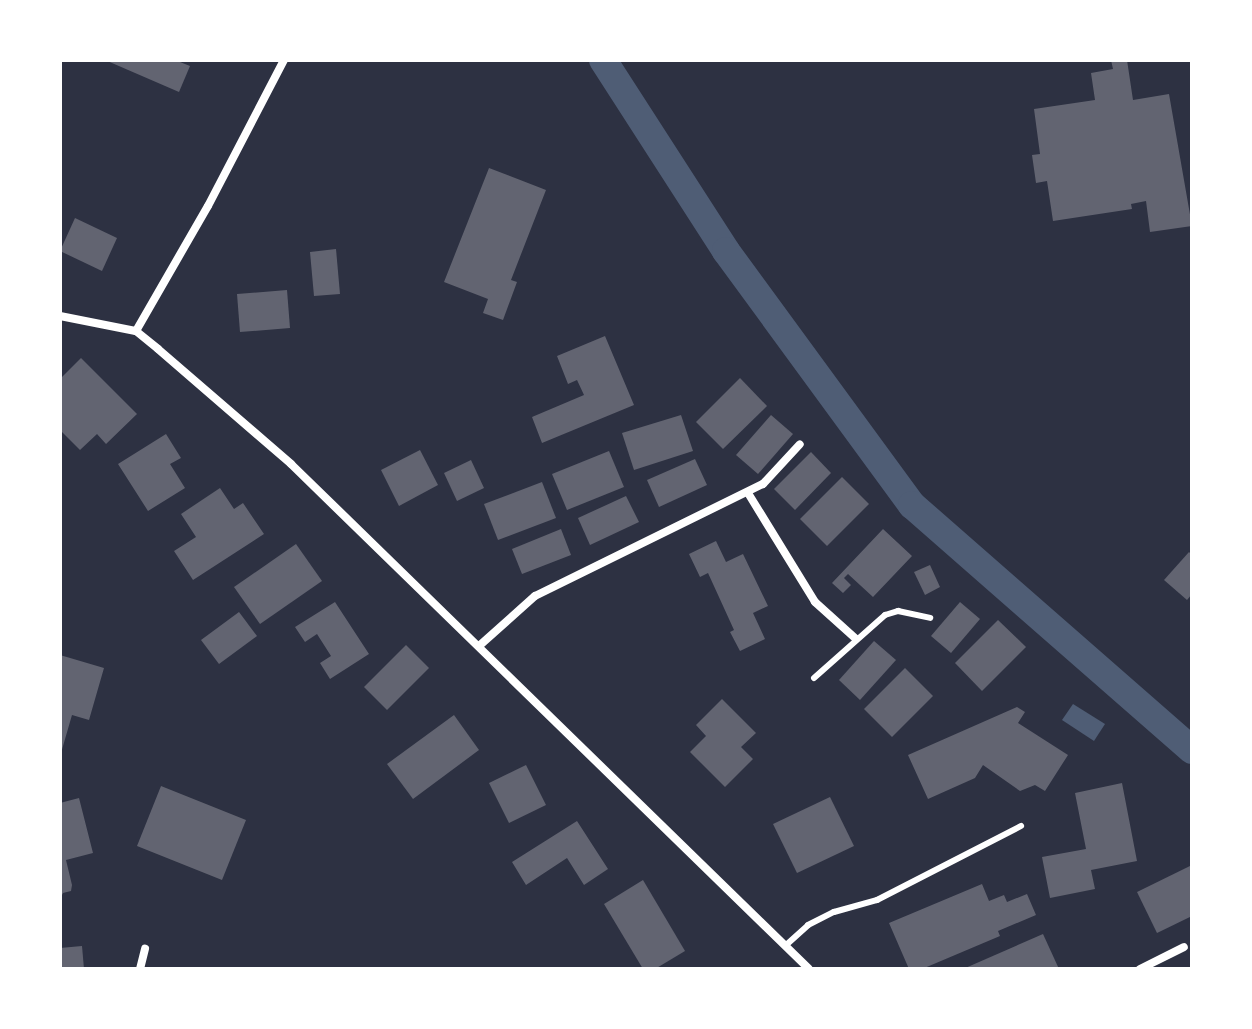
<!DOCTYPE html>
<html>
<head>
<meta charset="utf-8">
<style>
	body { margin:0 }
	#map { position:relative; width:1252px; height:1029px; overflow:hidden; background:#2d3142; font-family:Rubik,sans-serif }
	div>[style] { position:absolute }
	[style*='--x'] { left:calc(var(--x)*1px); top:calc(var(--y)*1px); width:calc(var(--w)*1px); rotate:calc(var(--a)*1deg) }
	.water>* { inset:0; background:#4f5d75 }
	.canal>* { height:28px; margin:-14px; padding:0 14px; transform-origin:14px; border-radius:14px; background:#4f5d75 }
	.building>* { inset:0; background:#626471 }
	.service>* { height:6px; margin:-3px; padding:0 3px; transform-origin:3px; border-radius:3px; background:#fff }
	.minor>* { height:8px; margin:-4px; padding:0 4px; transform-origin:4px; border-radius:4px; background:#fff }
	span { translate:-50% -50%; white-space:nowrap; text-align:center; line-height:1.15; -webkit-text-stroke:8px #fff; paint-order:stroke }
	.frame { position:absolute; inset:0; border:62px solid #fff; pointer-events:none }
</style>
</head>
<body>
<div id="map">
	<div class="water">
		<div style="clip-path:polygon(1073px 704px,1105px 724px,1094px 741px,1062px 720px)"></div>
	</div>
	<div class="canal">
		<div style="--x:603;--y:60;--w:227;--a:57.2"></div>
		<div style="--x:726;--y:251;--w:315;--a:53.8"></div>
		<div style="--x:912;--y:505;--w:372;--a:41.2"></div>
	</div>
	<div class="building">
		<div style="clip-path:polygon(105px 60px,175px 60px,190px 66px,179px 92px)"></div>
		<div style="clip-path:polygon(1111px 60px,1127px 60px,1133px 100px,1169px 94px,1192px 226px,1150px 232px,1146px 201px,1131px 204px,1132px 209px,1053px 221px,1047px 181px,1036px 183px,1032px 155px,1040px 154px,1034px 109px,1095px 100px,1091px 73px,1113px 69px)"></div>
		<div style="clip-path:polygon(489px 168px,546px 190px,511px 280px,517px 282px,503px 320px,483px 313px,488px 299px,444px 282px)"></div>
		<div style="clip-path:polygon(75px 218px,117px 238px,102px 271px,60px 251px)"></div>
		<div style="clip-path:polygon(336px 249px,340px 294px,314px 296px,310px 252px)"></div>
		<div style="clip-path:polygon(287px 290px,290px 328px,240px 332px,237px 294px)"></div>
		<div style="clip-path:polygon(605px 336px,634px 405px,542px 443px,532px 417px,584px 395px,577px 380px,568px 384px,557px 356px)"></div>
		<div style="clip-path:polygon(81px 358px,137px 414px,106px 444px,97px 434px,80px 450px,60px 430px,60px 379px)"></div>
		<div style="clip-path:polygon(740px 378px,767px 406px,723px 449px,696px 422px)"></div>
		<div style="clip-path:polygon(681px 415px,693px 451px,634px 470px,622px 433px)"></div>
		<div style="clip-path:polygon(771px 415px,793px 434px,758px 474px,736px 455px)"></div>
		<div style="clip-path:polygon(166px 434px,181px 458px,170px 464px,185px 488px,148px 511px,118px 464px)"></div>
		<div style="clip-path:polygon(420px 450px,438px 485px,399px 506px,381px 470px)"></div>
		<div style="clip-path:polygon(609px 451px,624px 487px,567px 510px,552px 474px)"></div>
		<div style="clip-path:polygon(811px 452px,831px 473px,795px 510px,774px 489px)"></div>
		<div style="clip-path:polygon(695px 459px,707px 485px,659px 507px,647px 480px)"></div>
		<div style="clip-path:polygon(471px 460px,484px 488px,457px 501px,444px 473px)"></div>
		<div style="clip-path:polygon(842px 477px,869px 504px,827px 546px,800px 519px)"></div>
		<div style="clip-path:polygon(542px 482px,556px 518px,498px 540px,484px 504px)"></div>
		<div style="clip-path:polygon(220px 488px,234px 509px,243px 503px,264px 534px,193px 580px,174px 551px,196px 537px,181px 514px)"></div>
		<div style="clip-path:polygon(626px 496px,639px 522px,590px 545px,578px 518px)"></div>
		<div style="clip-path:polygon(561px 529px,571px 555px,522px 574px,512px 549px)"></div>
		<div style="clip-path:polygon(883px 529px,912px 556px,873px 597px,848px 574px,844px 578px,851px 585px,843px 593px,832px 583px)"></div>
		<div style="clip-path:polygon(716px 541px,726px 562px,743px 554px,768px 606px,753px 613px,765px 639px,740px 651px,730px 632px,734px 630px,708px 573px,700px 577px,689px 554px)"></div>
		<div style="clip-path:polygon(296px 544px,322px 581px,260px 624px,234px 587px)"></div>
		<div style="clip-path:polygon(1189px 552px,1192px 555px,1192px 594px,1187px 600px,1164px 580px)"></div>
		<div style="clip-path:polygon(930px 565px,940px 587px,925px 595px,914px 572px)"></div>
		<div style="clip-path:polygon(335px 602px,369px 654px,330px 679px,320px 663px,331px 656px,317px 634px,305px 642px,295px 627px)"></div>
		<div style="clip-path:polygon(960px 602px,980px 619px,951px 653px,931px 636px)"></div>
		<div style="clip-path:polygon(239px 612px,257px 636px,219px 664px,201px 640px)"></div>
		<div style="clip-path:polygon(998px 620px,1026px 647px,982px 691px,955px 663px)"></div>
		<div style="clip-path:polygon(874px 641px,896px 660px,860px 700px,839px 680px)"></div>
		<div style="clip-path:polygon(406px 645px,429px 668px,387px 710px,364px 687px)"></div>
		<div style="clip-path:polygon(60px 655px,104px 668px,89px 720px,72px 715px,61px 753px)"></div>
		<div style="clip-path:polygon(905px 668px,933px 696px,892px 737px,864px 709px)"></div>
		<div style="clip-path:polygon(722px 699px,756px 733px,741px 747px,753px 759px,725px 787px,690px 752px,706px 736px,696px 725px)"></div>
		<div style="clip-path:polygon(1017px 707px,1025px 712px,1018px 723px,1068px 755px,1045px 791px,1035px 785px,1020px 791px,983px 765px,975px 778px,928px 799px,908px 755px)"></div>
		<div style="clip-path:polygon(454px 715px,479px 750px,413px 799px,387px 764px)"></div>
		<div style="clip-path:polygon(526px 765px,546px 805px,509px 823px,489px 783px)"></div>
		<div style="clip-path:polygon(1122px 783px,1137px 861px,1091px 870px,1095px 889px,1050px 898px,1042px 857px,1086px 849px,1075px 793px)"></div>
		<div style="clip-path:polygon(161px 786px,246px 820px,222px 880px,137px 846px)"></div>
		<div style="clip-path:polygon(830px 797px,854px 846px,797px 873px,773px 824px)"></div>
		<div style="clip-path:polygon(79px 798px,93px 853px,66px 860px,72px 885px,71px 891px,63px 893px,60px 899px,60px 803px)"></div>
		<div style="clip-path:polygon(577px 821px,608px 869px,584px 885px,567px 858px,526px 885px,512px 862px)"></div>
		<div style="clip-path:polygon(1192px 865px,1192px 916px,1157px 933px,1137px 892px)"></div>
		<div style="clip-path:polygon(643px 880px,685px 951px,655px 969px,643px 969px,604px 904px)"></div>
		<div style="clip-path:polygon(982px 884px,989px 901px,1004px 895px,1007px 902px,1027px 894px,1036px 915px,998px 931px,1000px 936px,922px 969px,909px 969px,889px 923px)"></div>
		<div style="clip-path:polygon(1043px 934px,1059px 969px,963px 969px)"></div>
		<div style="clip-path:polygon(82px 946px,84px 969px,60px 969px,60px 948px)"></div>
	</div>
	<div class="service">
		<div style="--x:814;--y:678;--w:95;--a:-41.6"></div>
		<div style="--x:885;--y:615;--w:14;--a:-17"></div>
		<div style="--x:898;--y:611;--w:33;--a:12"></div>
		<div style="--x:785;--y:946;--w:31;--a:-42"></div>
		<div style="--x:808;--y:925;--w:29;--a:-27"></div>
		<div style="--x:834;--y:912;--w:45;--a:-15.6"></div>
		<div style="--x:877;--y:900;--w:162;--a:-27.2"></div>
	</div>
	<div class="minor">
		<div style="--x:60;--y:316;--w:77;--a:11.2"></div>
		<div style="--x:136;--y:331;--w:28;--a:39"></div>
		<div style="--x:158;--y:349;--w:176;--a:40.8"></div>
		<div style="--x:291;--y:464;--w:723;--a:44.27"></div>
		<div style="--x:136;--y:331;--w:144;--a:-60.1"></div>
		<div style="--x:208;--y:206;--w:165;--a:-62.5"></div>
		<div style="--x:748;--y:493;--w:128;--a:58.4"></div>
		<div style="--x:815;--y:602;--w:54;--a:42"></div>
		<div style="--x:479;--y:646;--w:75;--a:-41.8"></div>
		<div style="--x:535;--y:596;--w:254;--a:-26.2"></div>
		<div style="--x:763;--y:484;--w:54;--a:-47.2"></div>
		<div style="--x:140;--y:969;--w:21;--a:-76"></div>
		<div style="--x:1140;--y:969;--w:49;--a:-26.6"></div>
	</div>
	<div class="frame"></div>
</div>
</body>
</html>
